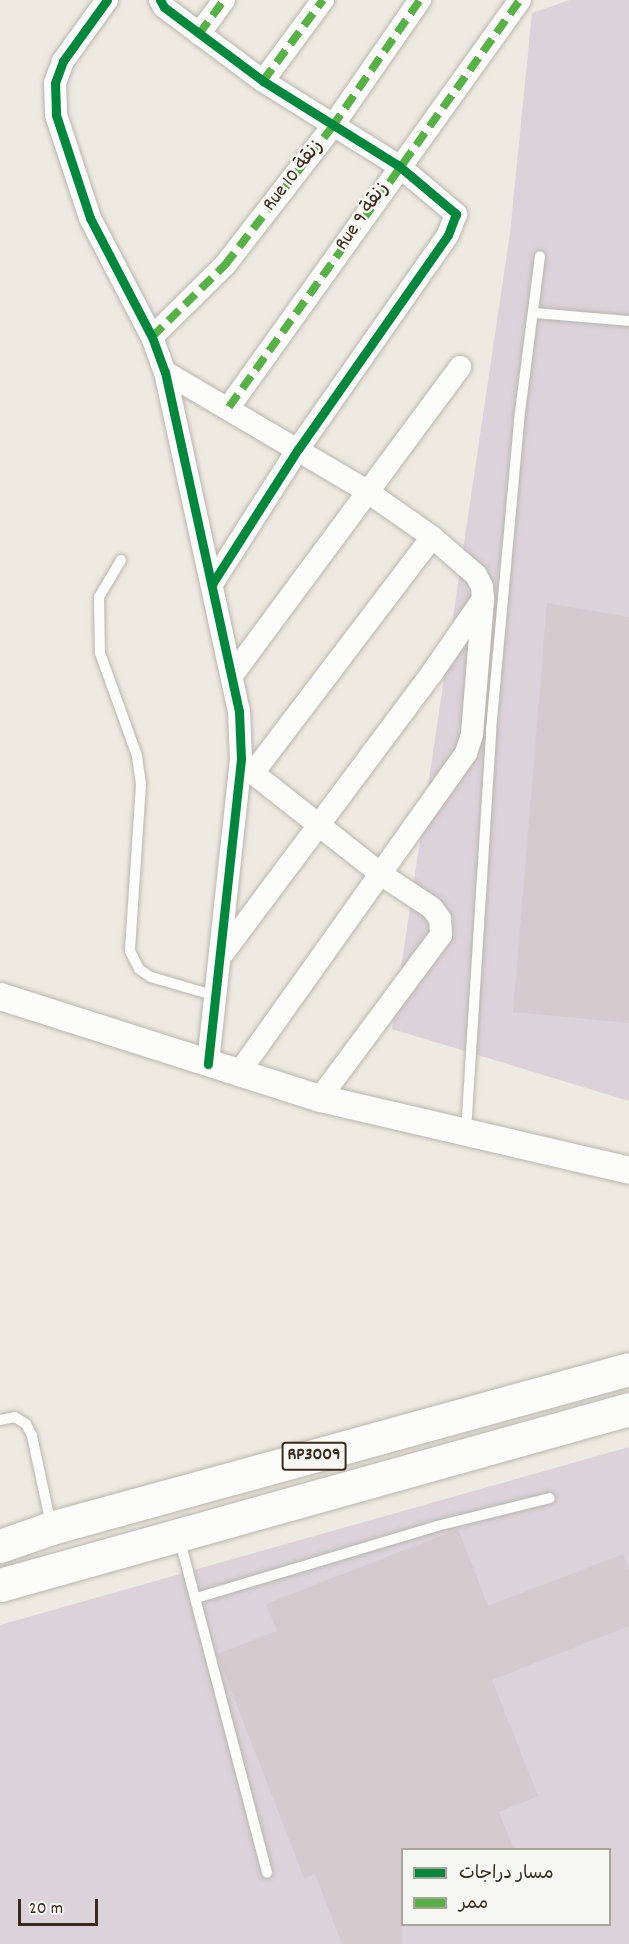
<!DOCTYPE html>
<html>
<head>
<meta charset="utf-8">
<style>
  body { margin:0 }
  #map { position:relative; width:629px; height:1944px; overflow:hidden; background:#eeeae1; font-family:Dekko,"Playpen Sans Arabic",sans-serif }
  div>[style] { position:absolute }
  .industrial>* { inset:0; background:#dbd2da }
  .building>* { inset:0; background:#d5cbce }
  .roads { filter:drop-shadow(0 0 2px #bab5ae) drop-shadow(0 0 2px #bab5ae) }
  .service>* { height:10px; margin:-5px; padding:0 5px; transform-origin:5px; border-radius:5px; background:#fcfcfa }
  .minor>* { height:22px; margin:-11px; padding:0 11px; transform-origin:11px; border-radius:11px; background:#fcfcfa }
  .tertiary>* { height:27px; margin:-13.5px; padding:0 13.5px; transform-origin:13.5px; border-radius:13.5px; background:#fcfcfa }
  .primary>* { height:33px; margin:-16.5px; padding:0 16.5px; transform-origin:16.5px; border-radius:16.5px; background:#fcfcfa }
  .quiet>* { height:8px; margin-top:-4px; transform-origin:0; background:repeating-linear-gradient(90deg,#57b245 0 15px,transparent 0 23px) }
  .cycleway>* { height:9px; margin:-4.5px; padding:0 4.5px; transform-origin:4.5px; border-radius:4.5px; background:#00873e }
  span { translate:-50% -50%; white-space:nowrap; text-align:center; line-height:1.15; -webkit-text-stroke:5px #f6f6f2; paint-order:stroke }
  .shield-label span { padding:2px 4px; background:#f6f6f2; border:2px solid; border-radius:4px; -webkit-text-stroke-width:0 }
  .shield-label { font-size:18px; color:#3b2a1e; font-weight:700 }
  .street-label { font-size:20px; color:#3b2a1e }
  .legend { position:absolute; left:401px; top:1848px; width:210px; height:78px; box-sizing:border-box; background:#f6f6f2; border:2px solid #aba49d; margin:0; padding:8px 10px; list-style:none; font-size:18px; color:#3b2a1e }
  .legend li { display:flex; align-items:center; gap:12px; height:30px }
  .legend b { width:30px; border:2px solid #aba49d }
  .scale { position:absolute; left:18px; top:1899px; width:80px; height:27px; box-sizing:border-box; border:3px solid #3b2a1e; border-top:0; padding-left:8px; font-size:18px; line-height:21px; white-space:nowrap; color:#3b2a1e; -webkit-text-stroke:4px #f6f6f2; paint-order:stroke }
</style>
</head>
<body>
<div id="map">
  <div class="industrial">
    <div style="clip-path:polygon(570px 0,629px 0,629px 1101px,392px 1029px,510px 233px,532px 13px)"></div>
    <div style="clip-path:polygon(evenodd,629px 1447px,629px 1944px,0 1944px,0 1625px,629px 1447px,402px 1850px,610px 1850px,610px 1924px,402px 1924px,402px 1850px)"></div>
  </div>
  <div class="building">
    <div style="clip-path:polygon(547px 603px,629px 617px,629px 1023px,513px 1012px)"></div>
    <div style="clip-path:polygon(458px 1529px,488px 1606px,623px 1554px,629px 1570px,629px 1626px,492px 1680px,538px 1796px,499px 1812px,514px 1850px,402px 1850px,402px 1944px,342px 1944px,315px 1874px,304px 1878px,217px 1654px,277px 1631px,266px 1604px)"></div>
  </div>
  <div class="roads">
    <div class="service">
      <div style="left:534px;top:313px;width:95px;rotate:4.8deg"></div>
      <div style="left:121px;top:560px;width:43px;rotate:120.7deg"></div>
      <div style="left:99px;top:597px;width:56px;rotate:89deg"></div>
      <div style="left:100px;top:653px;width:109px;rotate:70.2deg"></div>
      <div style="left:137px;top:756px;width:28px;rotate:82deg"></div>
      <div style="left:141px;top:784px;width:167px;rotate:93.8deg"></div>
      <div style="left:130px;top:951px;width:20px;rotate:63deg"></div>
      <div style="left:139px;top:969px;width:14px;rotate:34deg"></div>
      <div style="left:151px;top:977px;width:68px;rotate:16.3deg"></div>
      <div style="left:466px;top:1132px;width:403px;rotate:-86.4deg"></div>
      <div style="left:491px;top:730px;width:311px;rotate:-84.8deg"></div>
      <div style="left:519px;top:420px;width:165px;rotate:-82.7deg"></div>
      <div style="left:0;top:1420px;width:15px;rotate:-11deg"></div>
      <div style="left:15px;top:1417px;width:13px;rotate:32deg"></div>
      <div style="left:26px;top:1424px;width:13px;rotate:63deg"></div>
      <div style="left:32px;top:1436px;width:91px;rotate:77.9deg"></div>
      <div style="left:179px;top:1537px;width:347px;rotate:75.3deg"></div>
      <div style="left:196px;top:1598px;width:252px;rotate:-16.6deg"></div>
      <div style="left:437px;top:1526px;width:116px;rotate:-13.9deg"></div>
    </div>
    <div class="minor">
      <div style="left:107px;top:0;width:75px;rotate:125.8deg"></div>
      <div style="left:63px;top:61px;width:23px;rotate:110deg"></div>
      <div style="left:55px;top:83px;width:32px;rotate:88deg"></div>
      <div style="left:56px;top:115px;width:108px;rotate:71.7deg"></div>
      <div style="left:90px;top:218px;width:134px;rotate:62.5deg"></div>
      <div style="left:152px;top:337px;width:37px;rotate:70deg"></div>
      <div style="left:165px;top:372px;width:347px;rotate:77.7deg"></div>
      <div style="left:239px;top:711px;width:48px;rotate:87.6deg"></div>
      <div style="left:241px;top:759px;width:307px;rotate:96.2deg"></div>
      <div style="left:160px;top:0;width:8px;rotate:60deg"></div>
      <div style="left:164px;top:7px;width:124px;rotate:36.8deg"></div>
      <div style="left:263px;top:81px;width:160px;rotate:32deg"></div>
      <div style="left:399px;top:166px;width:75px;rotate:40.1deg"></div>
      <div style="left:456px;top:214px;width:22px;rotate:111deg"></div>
      <div style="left:448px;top:235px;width:261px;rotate:125deg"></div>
      <div style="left:298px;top:449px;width:160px;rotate:122.5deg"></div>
      <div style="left:199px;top:34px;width:42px;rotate:-53.7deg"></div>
      <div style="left:263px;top:81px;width:101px;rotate:-53.5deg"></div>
      <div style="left:152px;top:337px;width:103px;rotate:-44.6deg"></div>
      <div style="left:225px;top:265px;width:175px;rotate:-52.2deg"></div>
      <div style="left:332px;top:127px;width:155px;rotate:-55.3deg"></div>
      <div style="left:165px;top:372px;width:232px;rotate:30.5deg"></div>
      <div style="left:365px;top:490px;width:82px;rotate:35deg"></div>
      <div style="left:432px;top:537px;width:58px;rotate:40.8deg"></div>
      <div style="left:476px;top:575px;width:13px;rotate:63deg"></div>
      <div style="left:482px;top:587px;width:12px;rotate:85deg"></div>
      <div style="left:483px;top:599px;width:90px;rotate:124.6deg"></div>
      <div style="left:432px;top:673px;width:348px;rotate:126.7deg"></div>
      <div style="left:229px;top:407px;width:500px;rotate:-54.44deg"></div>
      <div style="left:233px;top:674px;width:382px;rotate:-53.5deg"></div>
      <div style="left:241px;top:759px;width:18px;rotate:49deg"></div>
      <div style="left:253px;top:773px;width:164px;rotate:38.3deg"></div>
      <div style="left:382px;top:875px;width:60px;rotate:33.4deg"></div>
      <div style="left:432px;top:908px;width:14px;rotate:54deg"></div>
      <div style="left:440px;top:919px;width:16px;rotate:86deg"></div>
      <div style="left:441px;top:935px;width:203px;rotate:126.6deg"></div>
      <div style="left:253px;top:773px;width:296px;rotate:-52.8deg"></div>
      <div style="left:238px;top:1074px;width:394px;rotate:-54.6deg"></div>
      <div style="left:466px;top:753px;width:20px;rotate:-72deg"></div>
      <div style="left:472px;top:734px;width:133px;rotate:-85.3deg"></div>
    </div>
    <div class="tertiary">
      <div style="left:0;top:996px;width:336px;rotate:17.7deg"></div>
      <div style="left:320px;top:1098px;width:317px;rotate:13.1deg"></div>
    </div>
    <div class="primary">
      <div style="left:0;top:1546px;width:54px;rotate:-19.4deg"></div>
      <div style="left:51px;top:1528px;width:599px;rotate:-15.38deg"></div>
      <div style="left:0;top:1585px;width:653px;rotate:-15.63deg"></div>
    </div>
  </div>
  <div class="quiet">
    <div style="left:199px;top:34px;width:42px;rotate:-53.7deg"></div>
    <div style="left:263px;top:81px;width:101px;rotate:-53.5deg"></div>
    <div style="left:152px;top:337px;width:103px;rotate:-44.6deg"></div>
    <div style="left:225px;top:265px;width:175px;rotate:-52.2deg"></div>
    <div style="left:332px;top:127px;width:155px;rotate:-55.3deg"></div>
    <div style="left:229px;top:407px;width:500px;rotate:-54.44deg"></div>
  </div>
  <div class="cycleway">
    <div style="left:107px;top:0;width:75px;rotate:125.8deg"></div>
    <div style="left:63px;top:61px;width:23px;rotate:110deg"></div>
    <div style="left:55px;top:83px;width:32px;rotate:88deg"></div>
    <div style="left:56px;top:115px;width:108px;rotate:71.7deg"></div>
    <div style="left:90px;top:218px;width:134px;rotate:62.5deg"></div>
    <div style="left:152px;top:337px;width:37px;rotate:70deg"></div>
    <div style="left:165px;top:372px;width:347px;rotate:77.7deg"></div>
    <div style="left:239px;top:711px;width:48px;rotate:87.6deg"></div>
    <div style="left:241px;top:759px;width:307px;rotate:96.2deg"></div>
    <div style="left:160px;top:0;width:8px;rotate:60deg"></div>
    <div style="left:164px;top:7px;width:124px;rotate:36.8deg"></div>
    <div style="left:263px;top:81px;width:160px;rotate:32deg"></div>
    <div style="left:399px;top:166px;width:75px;rotate:40.1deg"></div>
    <div style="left:456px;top:214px;width:22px;rotate:111deg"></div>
    <div style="left:448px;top:235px;width:261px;rotate:125deg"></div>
    <div style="left:298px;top:449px;width:160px;rotate:122.5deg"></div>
  </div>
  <div class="shield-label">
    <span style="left:314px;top:1456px">RP3009</span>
  </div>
  <div class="street-label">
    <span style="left:294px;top:176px;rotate:-52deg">Rue 10 زنقة</span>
    <span style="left:363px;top:217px;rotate:-55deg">Rue 9 زنقة</span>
  </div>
  <ul class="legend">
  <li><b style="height:8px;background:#00873e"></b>مسار دراجات</li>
  <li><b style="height:8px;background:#57b245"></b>ممر</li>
  </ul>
  <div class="scale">20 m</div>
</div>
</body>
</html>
